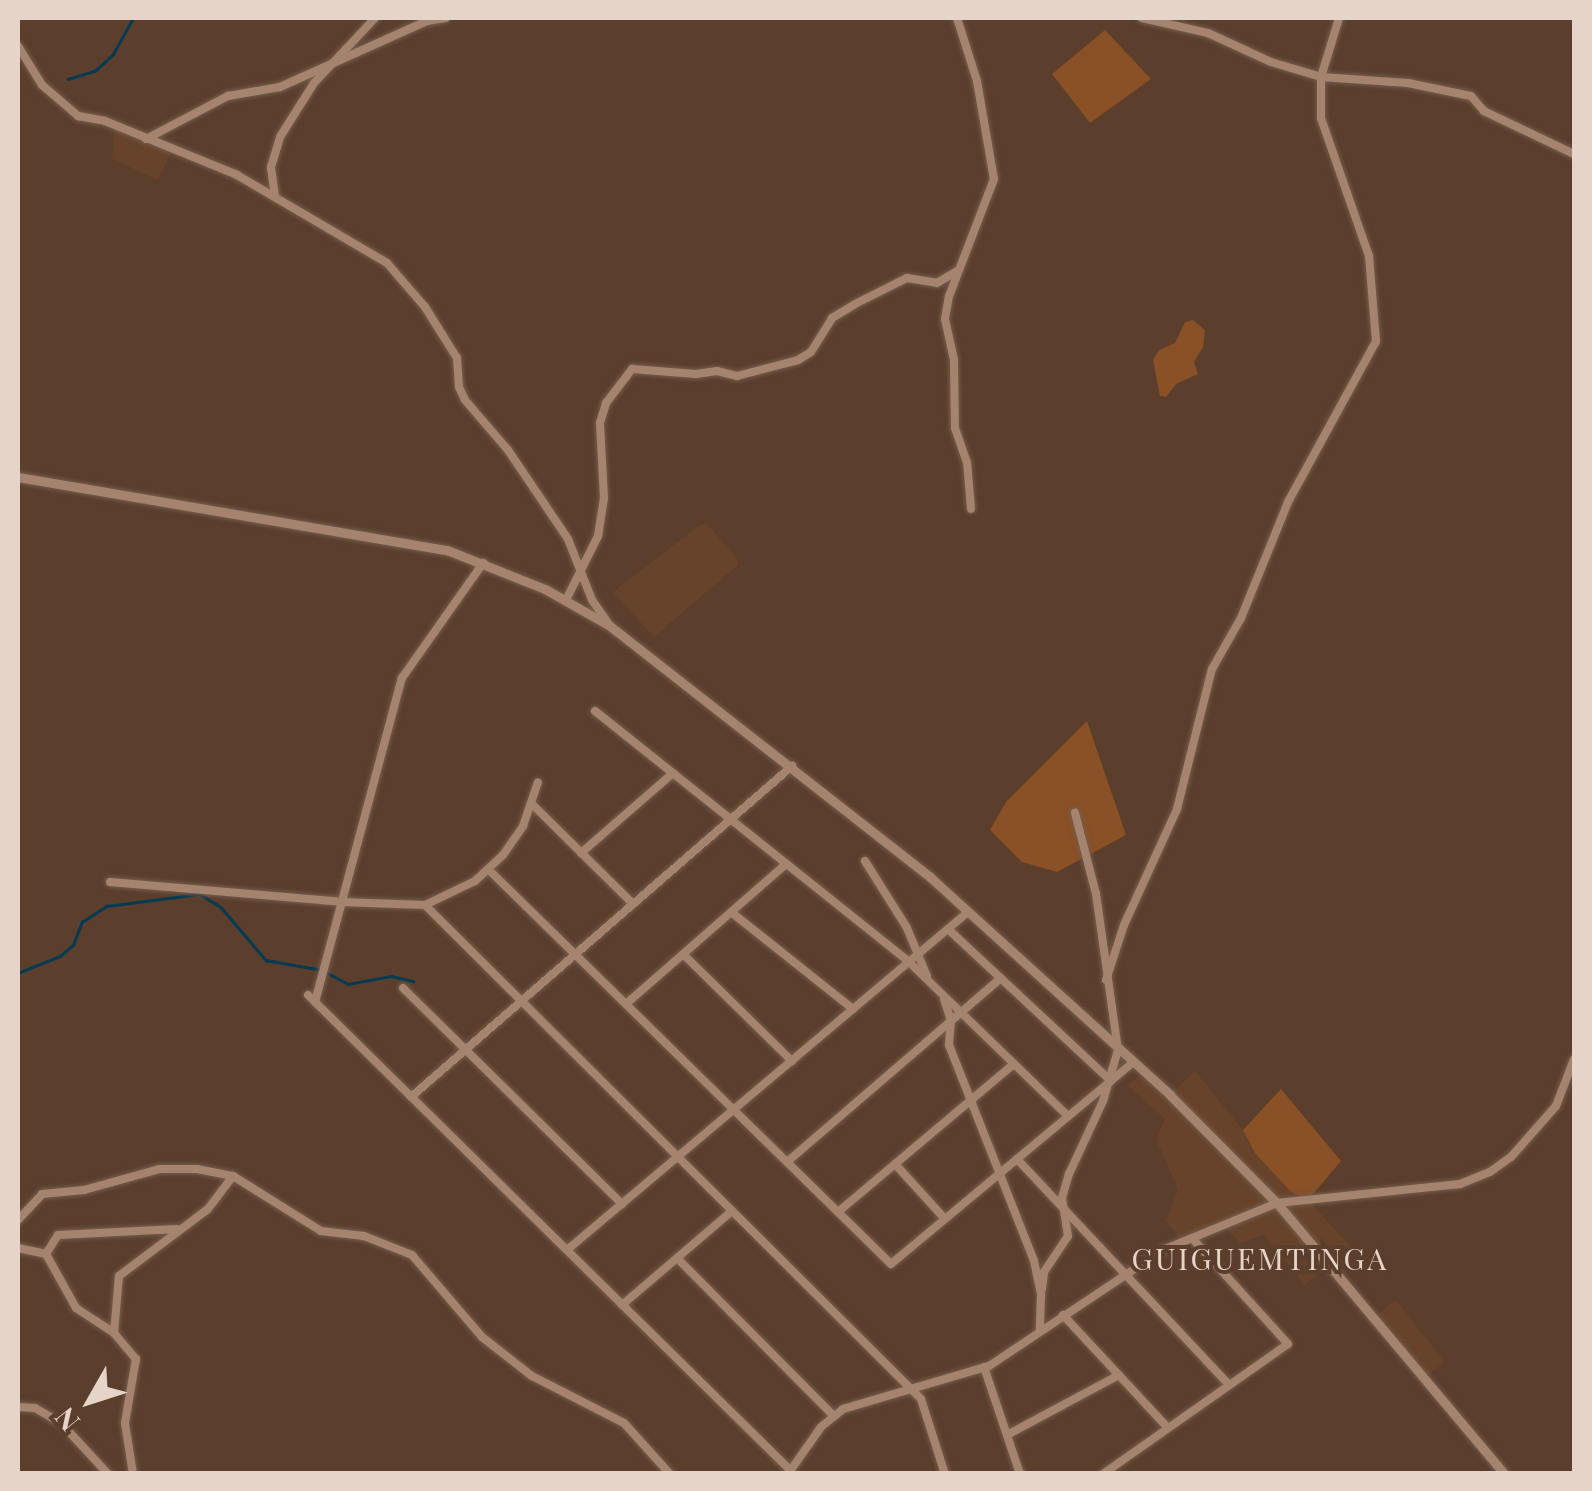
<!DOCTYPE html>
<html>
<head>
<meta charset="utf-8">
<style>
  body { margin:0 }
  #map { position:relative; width:1592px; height:1491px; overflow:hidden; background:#5b3e2c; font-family:"Playfair Display",serif }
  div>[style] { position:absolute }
  .built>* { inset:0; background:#67432c; transform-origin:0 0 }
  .green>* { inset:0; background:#8a5026 }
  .stream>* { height:2.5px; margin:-1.25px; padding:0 1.25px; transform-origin:1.25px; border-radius:1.25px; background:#043b53 }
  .roads { filter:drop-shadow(0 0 2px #755d4d) drop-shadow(0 0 2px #755d4d) }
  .minor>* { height:8px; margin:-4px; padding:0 4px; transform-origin:4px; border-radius:4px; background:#a4846f }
  .tertiary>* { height:9px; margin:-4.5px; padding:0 4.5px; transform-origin:4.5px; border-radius:4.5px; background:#a4846f }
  span { translate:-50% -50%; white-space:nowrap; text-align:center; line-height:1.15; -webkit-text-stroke:8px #5b3e2c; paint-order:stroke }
  .quarter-label { font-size:30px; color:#e6d4c9; letter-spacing:2.5px }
  .frame { position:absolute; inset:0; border:20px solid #e6d4c9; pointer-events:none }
  .north { position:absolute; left:40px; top:1351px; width:100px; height:100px; -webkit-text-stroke:8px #5b3e2c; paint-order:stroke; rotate:231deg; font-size:28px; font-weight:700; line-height:40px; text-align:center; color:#e6d4c9 }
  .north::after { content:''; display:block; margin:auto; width:35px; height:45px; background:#e6d4c9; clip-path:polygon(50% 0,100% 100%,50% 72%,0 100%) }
</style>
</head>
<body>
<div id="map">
  <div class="built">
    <div style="clip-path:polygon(115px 125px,172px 150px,158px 180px,112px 159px)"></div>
    <div style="clip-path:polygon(701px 524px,707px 524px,737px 558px,738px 565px,654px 637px,613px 592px)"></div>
    <div style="clip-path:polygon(1195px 1071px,1243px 1130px,1255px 1153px,1308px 1200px,1351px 1247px,1305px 1285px,1264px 1235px,1240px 1243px,1224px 1225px,1182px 1242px,1166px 1221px,1178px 1190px,1156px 1139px,1165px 1119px,1128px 1086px,1143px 1072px,1170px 1095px)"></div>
    <div style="left:1396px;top:1300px;width:79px;height:28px;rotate:52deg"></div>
  </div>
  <div class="green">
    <div style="clip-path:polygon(1105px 30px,1151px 79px,1090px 123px,1052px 74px)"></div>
    <div style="clip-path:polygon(1193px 320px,1205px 330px,1203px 347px,1194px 362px,1198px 374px,1176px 384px,1166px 397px,1160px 396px,1153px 360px,1159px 350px,1175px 343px,1185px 322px)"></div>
    <div style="clip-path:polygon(1087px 721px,1126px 835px,1057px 872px,1022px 862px,990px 830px,1006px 802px)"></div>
    <div style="clip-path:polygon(1281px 1089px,1341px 1161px,1308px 1200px,1290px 1191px,1255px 1153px,1243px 1130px)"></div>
  </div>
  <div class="stream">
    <div style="left:68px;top:79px;width:28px;rotate:-17deg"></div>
    <div style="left:95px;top:71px;width:25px;rotate:-43deg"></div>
    <div style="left:113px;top:54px;width:41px;rotate:-60.9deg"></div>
    <div style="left:18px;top:973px;width:45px;rotate:-22deg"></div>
    <div style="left:60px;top:956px;width:17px;rotate:-40deg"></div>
    <div style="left:73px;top:945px;width:25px;rotate:-69deg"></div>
    <div style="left:82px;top:922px;width:30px;rotate:-33deg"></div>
    <div style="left:107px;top:906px;width:94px;rotate:-7.4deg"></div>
    <div style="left:200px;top:894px;width:25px;rotate:32deg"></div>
    <div style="left:221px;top:907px;width:70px;rotate:49.7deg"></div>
    <div style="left:266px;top:960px;width:57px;rotate:10.1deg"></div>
    <div style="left:322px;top:970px;width:30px;rotate:28deg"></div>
    <div style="left:348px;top:984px;width:44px;rotate:-10.5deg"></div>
    <div style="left:391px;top:976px;width:23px;rotate:13deg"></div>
  </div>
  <div class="roads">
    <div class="minor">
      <div style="left:957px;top:18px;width:66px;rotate:72.4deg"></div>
      <div style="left:977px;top:81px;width:99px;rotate:80.2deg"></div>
      <div style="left:994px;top:179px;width:125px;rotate:111deg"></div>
      <div style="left:949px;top:296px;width:23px;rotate:100deg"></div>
      <div style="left:945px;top:319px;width:42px;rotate:77.6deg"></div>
      <div style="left:954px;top:360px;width:68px;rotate:89.2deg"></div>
      <div style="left:955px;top:428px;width:36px;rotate:71deg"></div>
      <div style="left:967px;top:462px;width:47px;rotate:85.1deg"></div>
      <div style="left:1142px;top:18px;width:68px;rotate:12.8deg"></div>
      <div style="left:1208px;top:33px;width:69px;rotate:24.7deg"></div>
      <div style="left:1271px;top:62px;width:52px;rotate:16.7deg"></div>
      <div style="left:1321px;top:77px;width:87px;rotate:3.9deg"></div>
      <div style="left:1408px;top:83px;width:64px;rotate:11.7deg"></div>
      <div style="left:1471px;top:96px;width:20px;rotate:49deg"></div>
      <div style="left:1484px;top:111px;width:100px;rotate:25.5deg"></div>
      <div style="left:18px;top:46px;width:46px;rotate:58.4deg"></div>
      <div style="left:42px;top:85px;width:48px;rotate:40.7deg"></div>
      <div style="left:78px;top:116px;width:27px;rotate:10deg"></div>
      <div style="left:105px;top:121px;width:143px;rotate:22.2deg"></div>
      <div style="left:237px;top:175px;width:174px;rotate:30.4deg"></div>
      <div style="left:387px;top:263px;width:58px;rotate:49.2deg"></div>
      <div style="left:425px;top:307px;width:60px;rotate:57.9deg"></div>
      <div style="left:457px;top:358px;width:29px;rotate:86deg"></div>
      <div style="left:459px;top:387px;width:14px;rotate:65deg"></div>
      <div style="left:465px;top:400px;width:66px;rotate:49.3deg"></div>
      <div style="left:508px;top:450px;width:107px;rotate:56deg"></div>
      <div style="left:568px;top:539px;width:66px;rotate:68.5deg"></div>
      <div style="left:592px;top:600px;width:28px;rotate:55deg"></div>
      <div style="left:146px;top:139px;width:93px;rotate:-27.7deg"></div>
      <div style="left:228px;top:96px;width:53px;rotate:-9.8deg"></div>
      <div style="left:280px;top:87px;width:161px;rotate:-24.2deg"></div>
      <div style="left:427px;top:21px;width:19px;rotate:-9deg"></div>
      <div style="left:275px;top:196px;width:29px;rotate:-98deg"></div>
      <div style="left:271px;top:167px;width:31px;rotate:-73deg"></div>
      <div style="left:280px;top:137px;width:64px;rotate:-57.8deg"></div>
      <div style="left:314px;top:83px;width:89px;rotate:-46.8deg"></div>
      <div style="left:566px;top:600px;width:72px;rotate:-63.4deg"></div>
      <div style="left:598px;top:536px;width:38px;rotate:-81deg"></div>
      <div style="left:604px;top:498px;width:75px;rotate:-93.1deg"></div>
      <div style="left:600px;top:423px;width:21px;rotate:-73deg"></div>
      <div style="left:606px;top:403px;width:43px;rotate:-52.6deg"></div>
      <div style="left:632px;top:369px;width:64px;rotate:4.5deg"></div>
      <div style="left:696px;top:374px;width:21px;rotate:-8deg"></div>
      <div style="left:717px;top:371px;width:21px;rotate:14deg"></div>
      <div style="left:737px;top:376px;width:63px;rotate:-14.7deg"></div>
      <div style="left:798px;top:360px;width:15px;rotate:-32deg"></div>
      <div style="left:811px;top:352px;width:40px;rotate:-58deg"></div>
      <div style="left:832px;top:318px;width:27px;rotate:-31deg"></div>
      <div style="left:855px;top:304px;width:58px;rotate:-26.6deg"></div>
      <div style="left:907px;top:278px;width:30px;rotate:9deg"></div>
      <div style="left:937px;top:283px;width:26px;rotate:-31deg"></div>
      <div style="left:595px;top:711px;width:402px;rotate:38.6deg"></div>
      <div style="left:909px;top:962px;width:221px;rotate:44.1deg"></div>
      <div style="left:533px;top:805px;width:141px;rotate:44.7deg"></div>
      <div style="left:581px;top:853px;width:122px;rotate:-41deg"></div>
      <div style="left:865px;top:861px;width:79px;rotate:57.9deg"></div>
      <div style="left:907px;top:928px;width:52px;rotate:67.4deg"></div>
      <div style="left:489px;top:870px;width:563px;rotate:44.42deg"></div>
      <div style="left:891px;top:1264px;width:314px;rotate:-39.8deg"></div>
      <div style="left:110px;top:882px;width:232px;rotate:4.9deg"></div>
      <div style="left:341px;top:902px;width:84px;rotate:2deg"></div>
      <div style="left:425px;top:905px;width:55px;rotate:-25.6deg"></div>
      <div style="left:475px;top:881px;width:38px;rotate:-43deg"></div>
      <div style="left:503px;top:855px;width:35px;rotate:-55deg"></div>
      <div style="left:523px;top:826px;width:46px;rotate:-71.2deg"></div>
      <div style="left:425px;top:905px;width:700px;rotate:44.88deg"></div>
      <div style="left:921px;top:1399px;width:79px;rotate:72.3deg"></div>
      <div style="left:731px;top:912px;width:156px;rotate:38.5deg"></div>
      <div style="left:948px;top:929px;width:223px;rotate:43deg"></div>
      <div style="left:683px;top:954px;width:153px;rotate:44.5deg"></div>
      <div style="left:1106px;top:980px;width:58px;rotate:-71.9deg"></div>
      <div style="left:1124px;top:925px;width:128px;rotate:-65.4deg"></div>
      <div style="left:1177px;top:809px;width:144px;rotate:-76deg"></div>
      <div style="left:1212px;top:669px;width:59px;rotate:-60.4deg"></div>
      <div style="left:1241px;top:618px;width:125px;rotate:-67.9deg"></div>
      <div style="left:1288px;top:502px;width:183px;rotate:-61.3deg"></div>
      <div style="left:1376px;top:341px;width:85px;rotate:-94.7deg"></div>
      <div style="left:1369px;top:256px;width:146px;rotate:-109.2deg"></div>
      <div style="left:1321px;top:118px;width:41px;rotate:-90deg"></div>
      <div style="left:1321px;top:77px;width:62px;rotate:-73deg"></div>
      <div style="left:403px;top:988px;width:308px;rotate:44.6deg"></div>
      <div style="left:308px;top:995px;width:677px;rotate:44.58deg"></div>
      <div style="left:944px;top:999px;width:23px;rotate:72deg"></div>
      <div style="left:951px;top:1021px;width:24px;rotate:95deg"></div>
      <div style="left:949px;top:1045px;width:232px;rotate:68.5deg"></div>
      <div style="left:1034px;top:1261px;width:35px;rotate:78deg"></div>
      <div style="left:1041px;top:1295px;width:35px;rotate:92deg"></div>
      <div style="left:315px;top:1002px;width:335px;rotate:-75deg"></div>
      <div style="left:402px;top:678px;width:141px;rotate:-54.8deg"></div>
      <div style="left:626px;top:1004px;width:213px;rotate:-41.2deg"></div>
      <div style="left:411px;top:1097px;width:505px;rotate:-40.98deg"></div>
      <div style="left:1017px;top:1159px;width:310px;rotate:46.8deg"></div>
      <div style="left:787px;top:1162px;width:282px;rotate:-40.7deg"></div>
      <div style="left:895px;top:1164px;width:74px;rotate:47.7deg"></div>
      <div style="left:838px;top:1212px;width:230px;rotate:-40.1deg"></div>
      <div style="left:18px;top:1220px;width:35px;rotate:-47deg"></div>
      <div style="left:42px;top:1194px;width:42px;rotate:-5.4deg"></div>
      <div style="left:84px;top:1190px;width:78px;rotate:-15.6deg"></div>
      <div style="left:159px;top:1169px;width:38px"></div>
      <div style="left:197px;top:1169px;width:37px;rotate:11deg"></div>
      <div style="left:233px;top:1176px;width:104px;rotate:32deg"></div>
      <div style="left:321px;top:1231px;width:43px;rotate:6.6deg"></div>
      <div style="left:364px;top:1236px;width:52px;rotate:21.6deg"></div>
      <div style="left:412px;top:1255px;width:108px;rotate:49.5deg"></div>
      <div style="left:482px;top:1337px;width:63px;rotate:38deg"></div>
      <div style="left:532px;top:1376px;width:103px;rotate:27.1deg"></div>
      <div style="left:624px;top:1423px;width:69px;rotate:48deg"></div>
      <div style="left:18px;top:1248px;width:29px;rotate:12deg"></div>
      <div style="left:46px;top:1254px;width:62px;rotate:60.9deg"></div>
      <div style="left:76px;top:1308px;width:45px;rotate:33.3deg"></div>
      <div style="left:114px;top:1333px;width:34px;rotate:50deg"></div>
      <div style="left:136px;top:1359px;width:65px;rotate:99.8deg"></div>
      <div style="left:125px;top:1423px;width:52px;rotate:81.1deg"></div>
      <div style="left:567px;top:1250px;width:524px;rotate:-40.13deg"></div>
      <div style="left:46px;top:1254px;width:22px;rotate:-58deg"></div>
      <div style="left:58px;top:1235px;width:119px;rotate:-2.9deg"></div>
      <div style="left:677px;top:1258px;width:221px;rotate:45.2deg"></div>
      <div style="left:1042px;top:1289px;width:17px;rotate:-83deg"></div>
      <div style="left:1044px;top:1272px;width:43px;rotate:-56.3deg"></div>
      <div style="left:1068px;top:1236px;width:38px;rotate:-99deg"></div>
      <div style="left:1062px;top:1198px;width:25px;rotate:-74deg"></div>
      <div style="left:1069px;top:1174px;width:81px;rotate:-65deg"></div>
      <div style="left:1103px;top:1101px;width:53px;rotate:-73.6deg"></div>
      <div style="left:1118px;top:1050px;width:158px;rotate:-98deg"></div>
      <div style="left:1096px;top:894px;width:84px;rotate:-104.5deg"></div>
      <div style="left:622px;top:1305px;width:145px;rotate:-40.5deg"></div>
      <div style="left:1063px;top:1315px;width:154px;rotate:47.1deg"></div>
      <div style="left:114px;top:1333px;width:57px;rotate:-85deg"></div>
      <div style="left:119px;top:1276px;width:111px;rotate:-37deg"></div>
      <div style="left:208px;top:1209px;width:41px;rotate:-52.9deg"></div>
      <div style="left:984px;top:1367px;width:113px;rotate:71.4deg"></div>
      <div style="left:18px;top:1407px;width:17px;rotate:3deg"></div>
      <div style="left:35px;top:1408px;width:30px;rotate:30deg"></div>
      <div style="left:61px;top:1423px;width:69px;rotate:47.3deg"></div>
      <div style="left:1007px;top:1435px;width:127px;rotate:-28.2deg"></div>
      <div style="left:788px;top:1474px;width:57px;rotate:-54.9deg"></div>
      <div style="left:821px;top:1427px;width:28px;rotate:-39deg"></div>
      <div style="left:843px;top:1409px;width:152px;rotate:-16.4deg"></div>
      <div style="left:989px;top:1366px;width:209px;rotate:-33.7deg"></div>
      <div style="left:1163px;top:1250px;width:123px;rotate:-22.4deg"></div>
      <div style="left:1277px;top:1203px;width:184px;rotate:-5.9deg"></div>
      <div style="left:1460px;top:1184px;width:32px;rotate:-22deg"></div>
      <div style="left:1490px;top:1172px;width:26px;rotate:-36deg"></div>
      <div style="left:1511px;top:1157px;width:68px;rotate:-48.6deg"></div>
      <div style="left:1556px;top:1106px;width:50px;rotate:-69deg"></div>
      <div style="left:1103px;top:1474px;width:226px;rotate:-35.1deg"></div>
      <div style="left:1288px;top:1344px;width:143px;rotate:-132.2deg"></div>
    </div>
    <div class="tertiary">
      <div style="left:18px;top:477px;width:435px;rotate:9.7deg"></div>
      <div style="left:447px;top:550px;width:105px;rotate:21.7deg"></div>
      <div style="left:545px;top:589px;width:75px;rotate:29.6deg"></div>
      <div style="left:610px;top:626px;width:407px;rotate:38.1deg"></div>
      <div style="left:930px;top:877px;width:324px;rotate:42.2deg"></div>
      <div style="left:1170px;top:1095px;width:152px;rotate:45.3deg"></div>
      <div style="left:1277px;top:1203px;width:354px;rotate:50deg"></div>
    </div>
  </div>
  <div class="quarter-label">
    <span style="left:1260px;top:1258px">GUIGUEMTINGA</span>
  </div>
  <div class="frame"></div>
  <div class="north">N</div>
</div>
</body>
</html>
